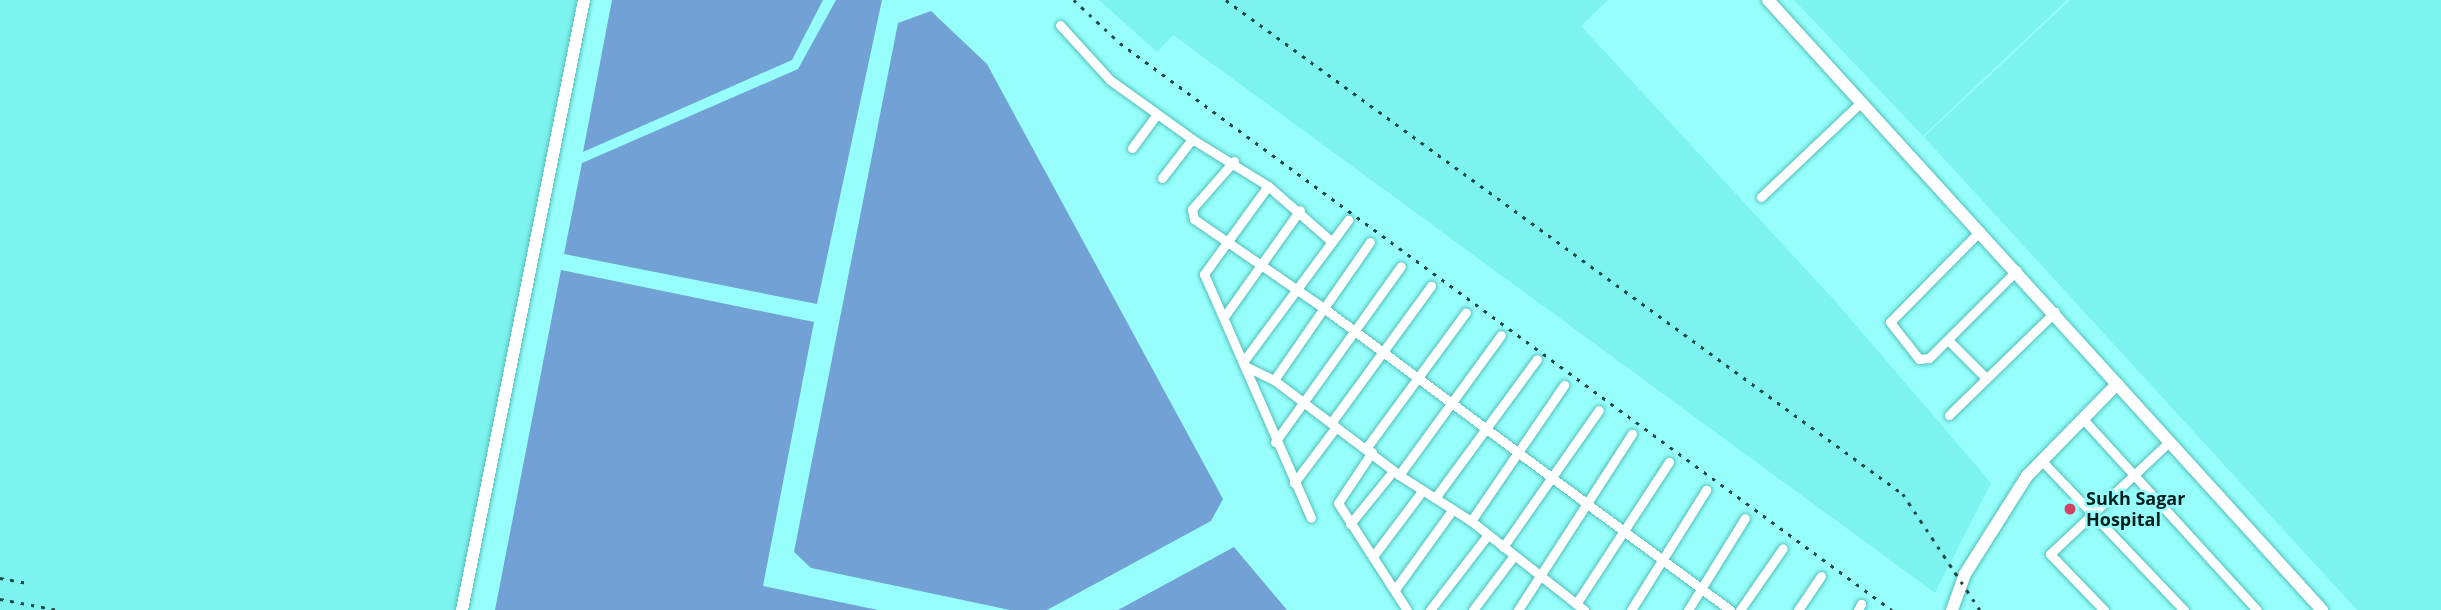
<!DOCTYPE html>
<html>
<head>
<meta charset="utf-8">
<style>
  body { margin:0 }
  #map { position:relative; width:2441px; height:610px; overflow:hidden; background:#96fffb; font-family:"Open Sans",sans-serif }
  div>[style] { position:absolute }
  .built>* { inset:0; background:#7df3ef }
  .water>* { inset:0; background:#72a1d6 }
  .roads { filter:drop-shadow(0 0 2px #53bebb) drop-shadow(0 0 2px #53bebb) }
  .street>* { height:9px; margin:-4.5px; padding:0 4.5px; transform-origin:4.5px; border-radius:4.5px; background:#fff }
  .secondary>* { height:12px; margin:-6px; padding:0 6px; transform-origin:6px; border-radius:6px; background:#fff }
  .rail>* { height:2.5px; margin-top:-1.25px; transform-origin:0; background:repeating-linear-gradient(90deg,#1d4a48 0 3.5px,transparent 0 10.5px) }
  .dots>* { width:19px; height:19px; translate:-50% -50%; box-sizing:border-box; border:4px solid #96fffb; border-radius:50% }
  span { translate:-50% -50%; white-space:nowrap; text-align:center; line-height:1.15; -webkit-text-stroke:5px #96fffb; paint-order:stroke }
  .poi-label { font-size:18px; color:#001e1d; font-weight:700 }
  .left { translate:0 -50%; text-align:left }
</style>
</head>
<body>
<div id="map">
  <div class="built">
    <div style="clip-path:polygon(0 0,577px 0,457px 610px,0 610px)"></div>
    <div style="clip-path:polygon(1099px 0,1608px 0,1581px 26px,1836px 302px,1991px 483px,1935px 593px,1173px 35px,1157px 52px)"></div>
    <div style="clip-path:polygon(1794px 0,2067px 0,1923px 136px)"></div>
    <div style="clip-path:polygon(2070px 0,2441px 0,2441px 610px,2357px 610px,1924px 137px)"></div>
  </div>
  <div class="water">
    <div style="clip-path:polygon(612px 0,823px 0,792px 60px,583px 152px)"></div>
    <div style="clip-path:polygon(836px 0,882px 0,817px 304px,564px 254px,582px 163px,798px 69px)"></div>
    <div style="clip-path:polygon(931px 11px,987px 64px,1223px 499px,1211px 521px,1047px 610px,1010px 610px,811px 568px,794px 552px,898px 23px)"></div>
    <div style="clip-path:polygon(561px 270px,814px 322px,763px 586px,878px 610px,495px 610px)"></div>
    <div style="clip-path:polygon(1234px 547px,1287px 610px,1118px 610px)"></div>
  </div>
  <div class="roads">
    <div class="street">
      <div style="left:1060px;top:25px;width:74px;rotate:47.7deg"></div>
      <div style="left:1110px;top:80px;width:101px;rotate:35.7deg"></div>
      <div style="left:1192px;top:139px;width:89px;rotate:31.7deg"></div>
      <div style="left:1268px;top:186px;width:85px;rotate:41.2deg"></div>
      <div style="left:1132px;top:148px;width:42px;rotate:-53.7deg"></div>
      <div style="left:1234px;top:161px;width:64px;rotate:131.2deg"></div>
      <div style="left:1192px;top:209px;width:10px;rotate:79deg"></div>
      <div style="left:1194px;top:219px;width:159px;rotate:34.5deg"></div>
      <div style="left:1325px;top:309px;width:505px;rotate:36.62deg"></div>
      <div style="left:1162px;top:178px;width:49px;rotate:-52.4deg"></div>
      <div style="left:1268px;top:186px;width:109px;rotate:126deg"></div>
      <div style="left:1204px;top:274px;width:266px;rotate:66.3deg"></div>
      <div style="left:1761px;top:197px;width:138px;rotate:-43.5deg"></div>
      <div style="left:1980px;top:231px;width:128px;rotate:134.7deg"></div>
      <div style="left:1890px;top:322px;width:47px;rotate:51.9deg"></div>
      <div style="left:1919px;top:359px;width:10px;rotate:-6deg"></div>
      <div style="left:1929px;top:358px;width:124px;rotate:-45deg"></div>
      <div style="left:1224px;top:317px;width:131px;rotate:-54.6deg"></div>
      <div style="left:1949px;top:341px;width:52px;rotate:45deg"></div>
      <div style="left:1243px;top:362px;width:177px;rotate:-53.5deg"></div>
      <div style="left:1245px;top:366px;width:32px;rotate:26deg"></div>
      <div style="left:1274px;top:380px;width:157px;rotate:37.2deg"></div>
      <div style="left:1399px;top:475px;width:85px;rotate:32.6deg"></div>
      <div style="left:1471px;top:521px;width:144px;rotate:38.2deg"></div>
      <div style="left:1274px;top:380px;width:168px;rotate:-55.2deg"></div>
      <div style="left:1949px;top:415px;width:148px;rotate:-44.2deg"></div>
      <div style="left:2083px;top:419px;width:258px;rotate:47.7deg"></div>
      <div style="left:1331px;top:423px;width:170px;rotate:-53.9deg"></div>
      <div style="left:1275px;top:442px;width:216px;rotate:-54.4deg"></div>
      <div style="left:1367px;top:447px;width:167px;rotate:-53.7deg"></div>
      <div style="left:1372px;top:452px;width:61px;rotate:123.7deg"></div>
      <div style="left:1338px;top:503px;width:127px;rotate:57.2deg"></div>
      <div style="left:2042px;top:461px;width:206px;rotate:46.4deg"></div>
      <div style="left:1399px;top:475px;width:173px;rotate:-53.9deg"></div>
      <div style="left:1294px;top:483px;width:70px;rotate:-53.1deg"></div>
      <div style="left:1435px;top:498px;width:172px;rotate:-53.7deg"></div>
      <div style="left:1471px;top:521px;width:165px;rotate:-55.6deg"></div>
      <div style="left:1350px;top:524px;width:68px;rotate:-50.9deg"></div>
      <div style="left:1503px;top:547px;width:167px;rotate:-55deg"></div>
      <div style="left:1374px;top:555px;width:81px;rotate:-53deg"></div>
      <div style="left:1396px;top:588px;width:97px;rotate:-54.2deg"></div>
      <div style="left:1576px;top:604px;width:170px;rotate:-56.8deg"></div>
      <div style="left:1430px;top:610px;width:93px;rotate:-52.4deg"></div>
      <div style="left:1473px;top:610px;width:66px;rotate:-53deg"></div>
      <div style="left:1518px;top:610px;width:210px;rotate:-57.1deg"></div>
      <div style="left:1631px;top:610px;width:142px;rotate:-58deg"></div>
      <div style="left:1688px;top:610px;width:108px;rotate:-58.2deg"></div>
      <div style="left:1740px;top:610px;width:75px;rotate:-55.3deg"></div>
      <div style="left:1798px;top:610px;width:41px;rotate:-55.9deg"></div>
      <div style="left:1858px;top:610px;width:7px;rotate:-63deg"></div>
      <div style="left:2104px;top:610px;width:78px;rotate:-134deg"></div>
      <div style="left:2050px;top:554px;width:163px;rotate:-43.3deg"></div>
    </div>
    <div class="secondary">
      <div style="left:1768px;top:0;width:824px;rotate:47.75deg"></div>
      <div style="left:462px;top:610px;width:622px;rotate:-78.69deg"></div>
      <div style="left:1952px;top:610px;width:38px;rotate:-70deg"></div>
      <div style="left:1965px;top:574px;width:116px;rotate:-57.7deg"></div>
      <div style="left:2027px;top:476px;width:129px;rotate:-45.6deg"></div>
    </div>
  </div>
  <div class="rail">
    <div style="left:1074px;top:0;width:63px;rotate:43.1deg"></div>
    <div style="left:1120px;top:43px;width:958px;rotate:36.3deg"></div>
    <div style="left:1226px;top:0;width:838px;rotate:36.12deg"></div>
    <div style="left:1903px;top:494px;width:139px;rotate:56.4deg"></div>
    <div style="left:0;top:578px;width:27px;rotate:10deg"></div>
    <div style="left:0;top:599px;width:59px;rotate:10.7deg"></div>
  </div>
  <div class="dots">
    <div style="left:2070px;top:509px;background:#d34361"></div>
  </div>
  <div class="poi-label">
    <span class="left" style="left:2086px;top:509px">Sukh Sagar<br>Hospital</span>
  </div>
</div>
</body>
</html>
